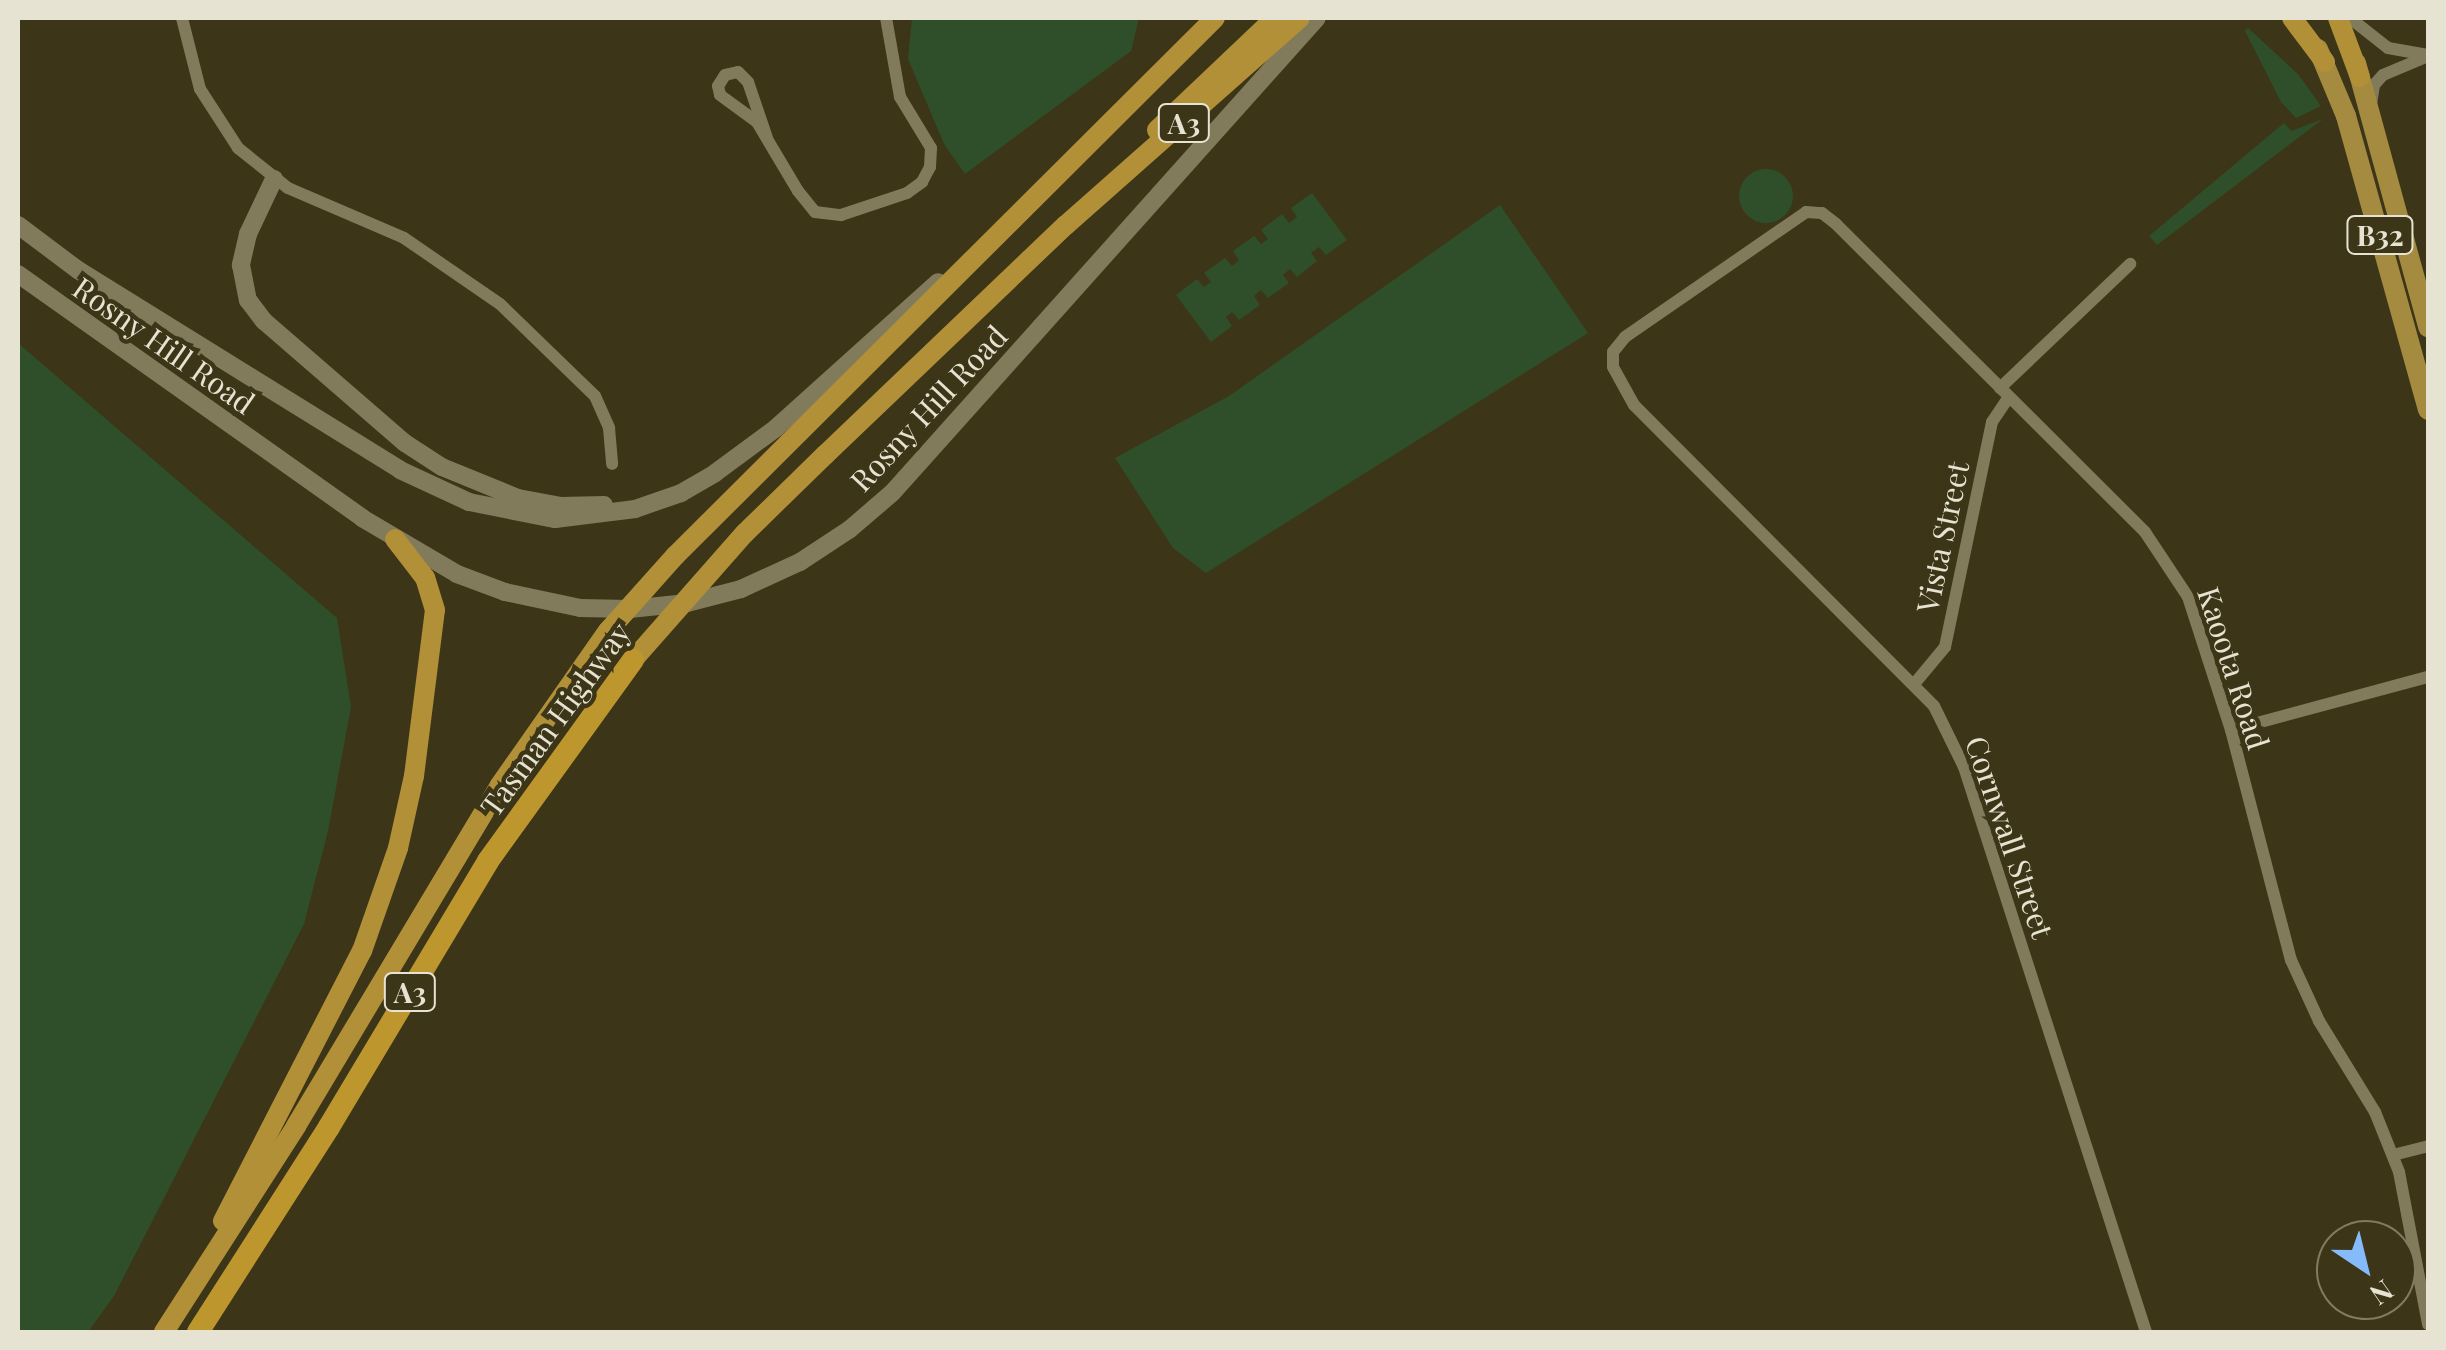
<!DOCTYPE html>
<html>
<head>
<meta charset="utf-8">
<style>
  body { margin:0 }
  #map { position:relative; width:2446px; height:1350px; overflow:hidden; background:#3c3518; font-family:"Playfair Display",serif }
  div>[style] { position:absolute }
  .green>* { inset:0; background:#2f4f2a }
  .round { border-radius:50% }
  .minor>* { height:12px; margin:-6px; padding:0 6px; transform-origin:6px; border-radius:6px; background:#827b5b }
  .secondary>* { height:18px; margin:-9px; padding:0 9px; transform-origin:9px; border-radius:9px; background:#827b5b }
  .primary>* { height:20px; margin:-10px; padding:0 10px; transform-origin:10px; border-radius:10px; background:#a58b40 }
  .trunk>* { height:20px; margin:-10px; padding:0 10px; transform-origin:10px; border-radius:10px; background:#b19037 }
  .motorway>* { height:22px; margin:-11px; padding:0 11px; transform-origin:11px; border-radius:11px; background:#bd962e }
  span { translate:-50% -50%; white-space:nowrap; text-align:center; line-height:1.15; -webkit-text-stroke:9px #3c3518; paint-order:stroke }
  .shield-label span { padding:2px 8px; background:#3c3518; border:2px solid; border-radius:8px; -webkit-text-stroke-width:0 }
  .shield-label { font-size:28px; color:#e7e3d2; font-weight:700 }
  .street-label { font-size:30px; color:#e7e3d2 }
  .frame { position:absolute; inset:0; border:20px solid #e7e3d2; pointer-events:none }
  .north { position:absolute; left:2316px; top:1220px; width:100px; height:100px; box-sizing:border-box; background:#3c3518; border:2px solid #807b62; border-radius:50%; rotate:145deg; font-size:28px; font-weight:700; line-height:40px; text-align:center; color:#e7e3d2 }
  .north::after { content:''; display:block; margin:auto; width:35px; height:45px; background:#85bbfb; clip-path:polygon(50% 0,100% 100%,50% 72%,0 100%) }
</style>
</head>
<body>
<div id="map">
  <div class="green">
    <div style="clip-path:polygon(912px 18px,1139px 18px,1131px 51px,965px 174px,944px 144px,908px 59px)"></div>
    <div style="clip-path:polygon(2248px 28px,2298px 74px,2321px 106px,2296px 118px,2281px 102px,2245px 31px)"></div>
    <div style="clip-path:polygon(2323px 119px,2157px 245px,2149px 236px,2284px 123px,2291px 131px)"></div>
    <div class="round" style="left:1739px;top:169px;width:54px;height:54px"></div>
    <div style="clip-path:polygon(1312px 193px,1347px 240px,1326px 255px,1319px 247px,1311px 253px,1317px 261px,1297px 277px,1290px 269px,1283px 275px,1289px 283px,1268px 298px,1261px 290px,1254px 296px,1260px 305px,1239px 320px,1232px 312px,1226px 317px,1232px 326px,1211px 342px,1176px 295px,1197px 279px,1204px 287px,1211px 282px,1204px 273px,1225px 258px,1232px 266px,1239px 260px,1233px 251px,1254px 236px,1261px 244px,1268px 239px,1261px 230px,1282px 214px,1289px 223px,1297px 217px,1291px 208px)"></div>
    <div style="clip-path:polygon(1500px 205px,1588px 333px,1206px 573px,1173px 548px,1115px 458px,1229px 396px)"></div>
    <div style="clip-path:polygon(18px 343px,337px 618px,351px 707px,328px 831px,304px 924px,114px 1296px,88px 1332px,18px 1332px)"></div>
  </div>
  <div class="minor">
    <div style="left:182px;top:18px;width:73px;rotate:75.8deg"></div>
    <div style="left:200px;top:89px;width:70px;rotate:57.2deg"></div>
    <div style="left:238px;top:148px;width:64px;rotate:38.7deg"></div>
    <div style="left:288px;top:188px;width:126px;rotate:23.3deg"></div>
    <div style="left:404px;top:238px;width:116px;rotate:34.5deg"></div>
    <div style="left:500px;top:304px;width:132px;rotate:44.1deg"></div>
    <div style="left:595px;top:396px;width:35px;rotate:66deg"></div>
    <div style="left:609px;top:428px;width:36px;rotate:85deg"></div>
    <div style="left:2350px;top:18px;width:48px;rotate:38.3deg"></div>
    <div style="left:2388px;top:48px;width:39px;rotate:10deg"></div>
    <div style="left:2371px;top:104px;width:19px;rotate:-81deg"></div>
    <div style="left:2374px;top:85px;width:13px;rotate:-48deg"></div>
    <div style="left:2383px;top:75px;width:49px;rotate:-22.9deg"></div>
    <div style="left:767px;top:138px;width:59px;rotate:-108.7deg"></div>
    <div style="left:748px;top:82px;width:14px;rotate:-135deg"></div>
    <div style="left:738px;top:72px;width:13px;rotate:167deg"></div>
    <div style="left:725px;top:75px;width:13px;rotate:122deg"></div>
    <div style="left:718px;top:86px;width:9px;rotate:77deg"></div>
    <div style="left:720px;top:95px;width:46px;rotate:36.1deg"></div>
    <div style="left:757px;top:122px;width:80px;rotate:59.3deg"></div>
    <div style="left:798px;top:191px;width:27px;rotate:51deg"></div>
    <div style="left:815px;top:212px;width:26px;rotate:7deg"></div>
    <div style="left:841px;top:215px;width:70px;rotate:-18.4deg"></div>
    <div style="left:907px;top:193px;width:19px;rotate:-36deg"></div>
    <div style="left:922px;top:182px;width:17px;rotate:-62deg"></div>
    <div style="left:930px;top:167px;width:19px;rotate:-87deg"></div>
    <div style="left:931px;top:148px;width:60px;rotate:-121.3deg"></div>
    <div style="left:900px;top:97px;width:80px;rotate:-100deg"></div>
    <div style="left:2000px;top:388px;width:180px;rotate:-43.6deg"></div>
    <div style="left:1915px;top:683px;width:47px;rotate:-50.2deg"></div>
    <div style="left:1945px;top:647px;width:230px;rotate:-78.2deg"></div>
    <div style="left:1992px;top:422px;width:30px;rotate:-56deg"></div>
    <div style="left:2231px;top:730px;width:204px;rotate:-15.1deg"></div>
    <div style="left:2393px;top:1155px;width:36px;rotate:-14deg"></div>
    <div style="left:2146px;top:1332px;width:594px;rotate:-107.85deg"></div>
    <div style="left:1964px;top:767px;width:68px;rotate:-116.2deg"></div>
    <div style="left:1934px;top:706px;width:425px;rotate:-134.9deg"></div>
    <div style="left:1634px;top:405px;width:43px;rotate:-118.9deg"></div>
    <div style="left:1613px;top:367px;width:15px;rotate:-90deg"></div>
    <div style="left:1613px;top:352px;width:19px;rotate:-51deg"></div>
    <div style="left:1625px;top:337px;width:220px;rotate:-34.6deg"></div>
    <div style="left:1806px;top:212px;width:16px;rotate:4deg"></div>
    <div style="left:1822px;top:213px;width:18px;rotate:38deg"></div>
    <div style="left:1836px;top:224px;width:436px;rotate:44.9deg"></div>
    <div style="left:2145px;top:532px;width:78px;rotate:56.5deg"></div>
    <div style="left:2188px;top:597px;width:140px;rotate:72.1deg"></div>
    <div style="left:2231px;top:730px;width:238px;rotate:75.4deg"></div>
    <div style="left:2291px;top:960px;width:67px;rotate:65.3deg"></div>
    <div style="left:2319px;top:1021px;width:107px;rotate:58.4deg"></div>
    <div style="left:2375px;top:1112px;width:65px;rotate:68.2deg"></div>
    <div style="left:2399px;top:1172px;width:155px;rotate:79.2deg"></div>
  </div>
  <div class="secondary">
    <div style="left:274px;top:179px;width:61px;rotate:115.3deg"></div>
    <div style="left:248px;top:234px;width:32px;rotate:103deg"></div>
    <div style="left:241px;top:265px;width:36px;rotate:79deg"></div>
    <div style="left:248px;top:300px;width:26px;rotate:53deg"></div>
    <div style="left:264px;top:321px;width:186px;rotate:40.9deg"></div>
    <div style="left:405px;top:443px;width:44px;rotate:33deg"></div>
    <div style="left:442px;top:467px;width:82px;rotate:22.2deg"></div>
    <div style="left:518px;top:498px;width:44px;rotate:10.5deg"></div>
    <div style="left:561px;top:506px;width:43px;rotate:-1.3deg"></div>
    <div style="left:18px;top:225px;width:75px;rotate:36.9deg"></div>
    <div style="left:78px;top:270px;width:379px;rotate:31.8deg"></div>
    <div style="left:400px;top:470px;width:76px;rotate:24.9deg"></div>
    <div style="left:469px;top:502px;width:88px;rotate:11.2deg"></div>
    <div style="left:555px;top:519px;width:81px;rotate:-7.1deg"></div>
    <div style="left:635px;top:509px;width:49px;rotate:-19.2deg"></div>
    <div style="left:681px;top:493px;width:39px;rotate:-30deg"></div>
    <div style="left:715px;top:473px;width:76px;rotate:-36.4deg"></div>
    <div style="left:776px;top:428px;width:218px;rotate:-42deg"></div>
    <div style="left:18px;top:274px;width:422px;rotate:35.3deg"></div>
    <div style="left:362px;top:518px;width:110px;rotate:30.5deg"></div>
    <div style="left:457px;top:574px;width:51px;rotate:20.6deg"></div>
    <div style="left:505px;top:592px;width:77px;rotate:12deg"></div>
    <div style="left:580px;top:608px;width:50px;rotate:1.1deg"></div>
    <div style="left:630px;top:609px;width:57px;rotate:-6deg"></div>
    <div style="left:687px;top:603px;width:56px;rotate:-14.5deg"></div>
    <div style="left:741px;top:589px;width:65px;rotate:-24.6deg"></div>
    <div style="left:800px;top:562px;width:60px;rotate:-33.4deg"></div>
    <div style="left:850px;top:529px;width:55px;rotate:-40.6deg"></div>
    <div style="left:892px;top:493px;width:637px;rotate:-48.18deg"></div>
  </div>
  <div class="primary">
    <div style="left:2318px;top:49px;width:73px;rotate:67.3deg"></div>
    <div style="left:2346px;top:116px;width:305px;rotate:74.4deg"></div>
    <div style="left:2356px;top:63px;width:274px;rotate:74.7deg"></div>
  </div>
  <div class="trunk">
    <div style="left:2292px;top:18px;width:55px;rotate:53.1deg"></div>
    <div style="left:2338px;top:18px;width:63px;rotate:69.6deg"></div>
    <div style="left:1157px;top:130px;width:163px;rotate:-43.5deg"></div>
    <div style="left:633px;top:660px;width:169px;rotate:-48.6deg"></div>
    <div style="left:745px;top:533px;width:112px;rotate:-44.3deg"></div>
    <div style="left:825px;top:455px;width:333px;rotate:-43.7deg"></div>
    <div style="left:1066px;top:225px;width:312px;rotate:-41.5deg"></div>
    <div style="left:223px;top:1221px;width:304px;rotate:-62.8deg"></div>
    <div style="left:362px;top:951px;width:109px;rotate:-70.7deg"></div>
    <div style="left:398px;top:848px;width:74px;rotate:-77.5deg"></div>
    <div style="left:414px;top:776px;width:167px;rotate:-82.8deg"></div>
    <div style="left:435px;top:610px;width:34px;rotate:-107deg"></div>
    <div style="left:425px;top:578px;width:49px;rotate:-127.6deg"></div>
    <div style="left:164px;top:1332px;width:245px;rotate:-57.3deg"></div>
    <div style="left:296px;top:1126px;width:397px;rotate:-59.1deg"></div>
    <div style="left:500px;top:785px;width:188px;rotate:-55deg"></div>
    <div style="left:608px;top:631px;width:101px;rotate:-48.2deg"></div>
    <div style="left:675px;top:556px;width:762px;rotate:-44.89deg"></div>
  </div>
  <div class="motorway">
    <div style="left:198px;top:1332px;width:243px;rotate:-57.4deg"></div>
    <div style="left:329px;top:1127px;width:310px;rotate:-59.1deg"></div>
    <div style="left:488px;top:861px;width:248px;rotate:-54.2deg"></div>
  </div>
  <div class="shield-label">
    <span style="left:1184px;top:123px">A3</span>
    <span style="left:2380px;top:235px">B32</span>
    <span style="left:410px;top:992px">A3</span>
  </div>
  <div class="street-label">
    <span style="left:164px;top:345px;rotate:35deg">Rosny Hill Road</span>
    <span style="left:928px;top:408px;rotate:-47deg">Rosny Hill Road</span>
    <span style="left:1942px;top:537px;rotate:-78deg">Vista Street</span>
    <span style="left:2234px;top:668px;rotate:72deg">Kaoota Road</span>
    <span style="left:555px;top:719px;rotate:-54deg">Tasman Highway</span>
    <span style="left:2010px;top:837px;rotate:71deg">Cornwall Street</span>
  </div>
  <div class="frame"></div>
  <div class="north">N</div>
</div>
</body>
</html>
